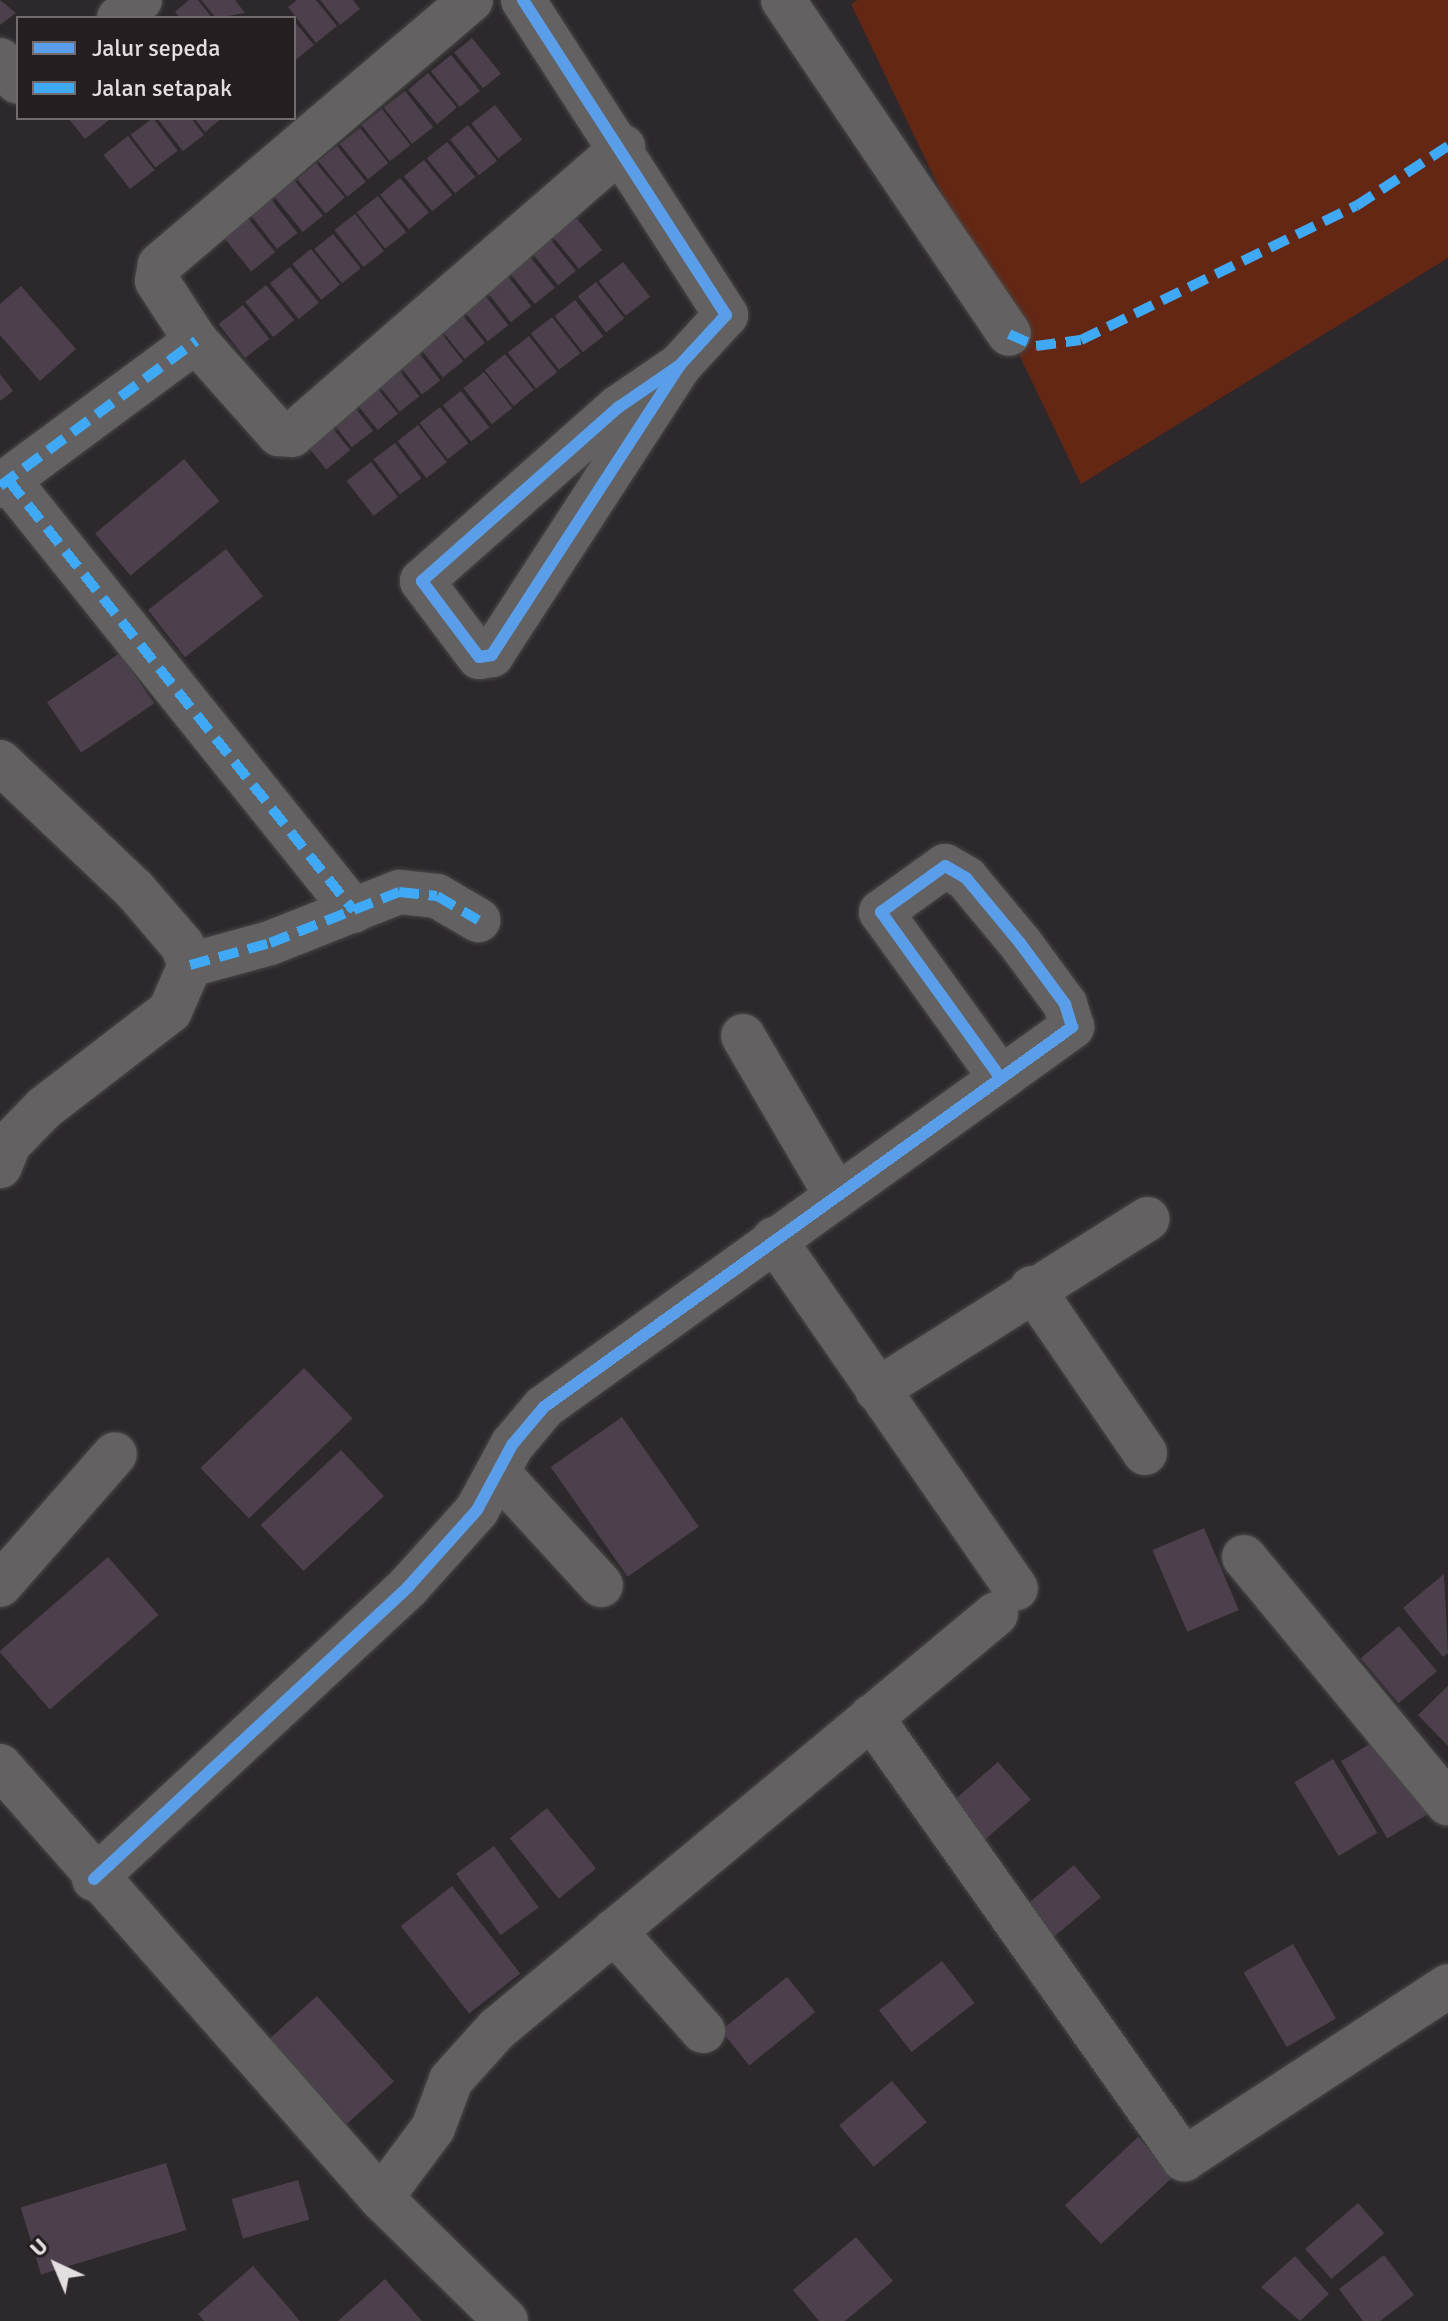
<!DOCTYPE html>
<html>
<head>
<meta charset="utf-8">
<style>
  body { margin:0 }
  #map { position:relative; width:1448px; height:2321px; overflow:hidden; background:#2d282b; font-family:Signika,sans-serif }
  div>[style] { position:absolute }
  .green>* { inset:0; background:#632714 }
  .building>* { inset:0; background:#4c404d; transform-origin:0 0 }
  .roads { filter:drop-shadow(0 0 2px #494648) drop-shadow(0 0 2px #494648) }
  .minor>* { height:44px; margin:-22px; padding:0 22px; transform-origin:22px; border-radius:22px; background:#636161 }
  .quiet>* { height:10px; margin-top:-5px; transform-origin:0; background:repeating-linear-gradient(90deg,#3fa9f5 0 20px,transparent 0 30px) }
  .cycleway>* { height:12px; margin:-6px; padding:0 6px; transform-origin:6px; border-radius:6px; background:#5a9eea }
  span { translate:-50% -50%; white-space:nowrap; text-align:center; line-height:1.15; -webkit-text-stroke:6px #251e21; paint-order:stroke }
  .legend { position:absolute; left:16px; top:16px; width:280px; height:104px; box-sizing:border-box; background:#251e21; border:2px solid #716b6d; margin:0; padding:10px 14px; list-style:none; font-size:24px; color:#e3dee0 }
  .legend li { display:flex; align-items:center; gap:16px; height:40px }
  .legend b { width:40px; border:2px solid #716b6d }
  .north { position:absolute; left:16px; top:2225px; width:80px; height:80px; -webkit-text-stroke:6px #251e21; paint-order:stroke; rotate:316deg; font-size:22px; font-weight:700; line-height:32px; text-align:center; color:#e3dee0 }
  .north::after { content:''; display:block; margin:auto; width:28px; height:36px; background:#e3dee0; clip-path:polygon(50% 0,100% 100%,50% 72%,0 100%) }
</style>
</head>
<body>
<div id="map">
  <div class="green">
    <div style="clip-path:polygon(858px 0,1448px 0,1448px 258px,1081px 484px,851px 4px)"></div>
  </div>
  <div class="building">
    <div style="clip-path:polygon(0 0,16px 13px,0 25px)"></div>
    <div style="clip-path:polygon(189px 0,198px 0,212px 18px,180px 18px,175px 12px)"></div>
    <div style="clip-path:polygon(201px 0,235px 0,245px 13px,216px 18px)"></div>
    <div style="clip-path:polygon(297px 0,316px 0,337px 26px,316px 43px,288px 7px)"></div>
    <div style="clip-path:polygon(320px 0,353px 0,360px 9px,340px 25px)"></div>
    <div style="clip-path:polygon(294px 21px,314px 45px,294px 61px)"></div>
    <div style="left:472px;top:38px;width:46px;height:23px;rotate:51deg"></div>
    <div style="left:451px;top:55px;width:46px;height:26px;rotate:51deg"></div>
    <div style="left:428px;top:73px;width:45px;height:26px;rotate:50deg"></div>
    <div style="left:405px;top:91px;width:46px;height:27px;rotate:52deg"></div>
    <div style="left:495px;top:105px;width:44px;height:30px;rotate:52deg"></div>
    <div style="left:382px;top:109px;width:46px;height:26px;rotate:52deg"></div>
    <div style="clip-path:polygon(68px 118px,108px 118px,109px 120px,85px 139px)"></div>
    <div style="left:153px;top:118px;width:41px;height:28px;rotate:53deg"></div>
    <div style="clip-path:polygon(157px 118px,191px 118px,204px 135px,183px 151px)"></div>
    <div style="clip-path:polygon(194px 118px,222px 118px,205px 132px)"></div>
    <div style="left:468px;top:125px;width:46px;height:23px;rotate:51deg"></div>
    <div style="left:360px;top:128px;width:45px;height:26px;rotate:51deg"></div>
    <div style="left:128px;top:136px;width:43px;height:31px;rotate:52deg"></div>
    <div style="left:447px;top:142px;width:45px;height:26px;rotate:51deg"></div>
    <div style="left:337px;top:146px;width:46px;height:24px;rotate:51deg"></div>
    <div style="left:424px;top:160px;width:45px;height:26px;rotate:51deg"></div>
    <div style="left:316px;top:163px;width:45px;height:25px;rotate:50deg"></div>
    <div style="left:400px;top:178px;width:45px;height:26px;rotate:50deg"></div>
    <div style="left:294px;top:180px;width:46px;height:26px;rotate:51deg"></div>
    <div style="left:378px;top:196px;width:46px;height:27px;rotate:52deg"></div>
    <div style="left:271px;top:199px;width:43px;height:26px;rotate:52deg"></div>
    <div style="left:355px;top:214px;width:47px;height:26px;rotate:52deg"></div>
    <div style="left:574px;top:215px;width:45px;height:30px;rotate:51deg"></div>
    <div style="left:247px;top:217px;width:45px;height:31px;rotate:51deg"></div>
    <div style="left:333px;top:234px;width:44px;height:24px;rotate:51deg"></div>
    <div style="left:547px;top:235px;width:46px;height:23px;rotate:51deg"></div>
    <div style="left:311px;top:249px;width:46px;height:24px;rotate:51deg"></div>
    <div style="left:526px;top:252px;width:46px;height:26px;rotate:51deg"></div>
    <div style="left:623px;top:262px;width:44px;height:31px;rotate:52deg"></div>
    <div style="left:290px;top:267px;width:46px;height:26px;rotate:51deg"></div>
    <div style="left:503px;top:270px;width:46px;height:26px;rotate:52deg"></div>
    <div style="left:596px;top:282px;width:46px;height:23px;rotate:52deg"></div>
    <div style="left:266px;top:285px;width:45px;height:27px;rotate:51deg"></div>
    <div style="clip-path:polygon(21px 286px,76px 349px,40px 381px,0 335px,0 304px)"></div>
    <div style="left:480px;top:289px;width:46px;height:26px;rotate:52deg"></div>
    <div style="left:575px;top:300px;width:46px;height:26px;rotate:52deg"></div>
    <div style="left:243px;top:305px;width:43px;height:31px;rotate:52deg"></div>
    <div style="left:456px;top:307px;width:46px;height:26px;rotate:51deg"></div>
    <div style="left:552px;top:317px;width:46px;height:27px;rotate:52deg"></div>
    <div style="left:435px;top:325px;width:46px;height:26px;rotate:52deg"></div>
    <div style="left:529px;top:336px;width:46px;height:27px;rotate:52deg"></div>
    <div style="left:412px;top:344px;width:46px;height:23px;rotate:52deg"></div>
    <div style="left:505px;top:354px;width:46px;height:26px;rotate:51deg"></div>
    <div style="left:391px;top:360px;width:46px;height:25px;rotate:52deg"></div>
    <div style="left:484px;top:372px;width:46px;height:26px;rotate:52deg"></div>
    <div style="clip-path:polygon(0 374px,13px 391px,0 401px)"></div>
    <div style="left:369px;top:378px;width:46px;height:26px;rotate:51deg"></div>
    <div style="left:461px;top:391px;width:46px;height:23px;rotate:52deg"></div>
    <div style="left:346px;top:396px;width:44px;height:27px;rotate:52deg"></div>
    <div style="left:440px;top:407px;width:46px;height:26px;rotate:52deg"></div>
    <div style="left:322px;top:415px;width:45px;height:31px;rotate:51deg"></div>
    <div style="left:418px;top:425px;width:47px;height:26px;rotate:52deg"></div>
    <div style="left:395px;top:443px;width:44px;height:27px;rotate:53deg"></div>
    <div style="left:184px;top:459px;width:55px;height:116px;rotate:50deg"></div>
    <div style="left:371px;top:462px;width:44px;height:31px;rotate:52deg"></div>
    <div style="left:226px;top:549px;width:60px;height:99px;rotate:52deg"></div>
    <div style="left:120px;top:653px;width:61px;height:88px;rotate:56deg"></div>
    <div style="left:304px;top:1368px;width:70px;height:144px;rotate:46deg"></div>
    <div style="left:622px;top:1417px;width:134px;height:87px;rotate:55deg"></div>
    <div style="left:341px;top:1450px;width:63px;height:110px;rotate:47deg"></div>
    <div style="left:1204px;top:1528px;width:89px;height:56px;rotate:67deg"></div>
    <div style="left:108px;top:1557px;width:77px;height:144px;rotate:49deg"></div>
    <div style="clip-path:polygon(1444px 1574px,1448px 1653px,1443px 1657px,1403px 1608px)"></div>
    <div style="left:1399px;top:1626px;width:59px;height:50px;rotate:50deg"></div>
    <div style="clip-path:polygon(1448px 1686px,1448px 1746px,1418px 1715px)"></div>
    <div style="left:1383px;top:1736px;width:90px;height:49px;rotate:59deg"></div>
    <div style="left:1333px;top:1759px;width:86px;height:45px;rotate:59deg"></div>
    <div style="left:998px;top:1762px;width:50px;height:65px;rotate:49deg"></div>
    <div style="left:547px;top:1808px;width:78px;height:48px;rotate:51deg"></div>
    <div style="left:494px;top:1846px;width:76px;height:47px;rotate:54deg"></div>
    <div style="left:1074px;top:1865px;width:42px;height:62px;rotate:50deg"></div>
    <div style="left:452px;top:1886px;width:111px;height:65px;rotate:52deg"></div>
    <div style="left:1293px;top:1944px;width:86px;height:57px;rotate:60deg"></div>
    <div style="left:942px;top:1961px;width:53px;height:80px;rotate:52deg"></div>
    <div style="left:787px;top:1977px;width:45px;height:85px;rotate:51deg"></div>
    <div style="left:317px;top:1996px;width:115px;height:64px;rotate:48deg"></div>
    <div style="left:892px;top:2081px;width:54px;height:69px;rotate:50deg"></div>
    <div style="left:1138px;top:2137px;width:53px;height:100px;rotate:47deg"></div>
    <div style="left:166px;top:2163px;width:70px;height:152px;rotate:73deg"></div>
    <div style="left:298px;top:2180px;width:41px;height:69px;rotate:74deg"></div>
    <div style="left:1358px;top:2203px;width:40px;height:70px;rotate:49deg"></div>
    <div style="clip-path:polygon(856px 2237px,893px 2281px,845px 2321px,819px 2321px,793px 2290px)"></div>
    <div style="clip-path:polygon(1384px 2255px,1414px 2295px,1380px 2321px,1363px 2321px,1339px 2289px)"></div>
    <div style="clip-path:polygon(1295px 2256px,1329px 2294px,1300px 2321px,1261px 2287px)"></div>
    <div style="clip-path:polygon(253px 2266px,300px 2321px,204px 2321px,198px 2314px)"></div>
    <div style="clip-path:polygon(385px 2279px,422px 2321px,338px 2321px)"></div>
  </div>
  <div class="roads">
    <div class="minor">
      <div style="left:471px;top:0;width:409px;rotate:139.6deg"></div>
      <div style="left:160px;top:265px;width:16px;rotate:101deg"></div>
      <div style="left:157px;top:281px;width:72px;rotate:57deg"></div>
      <div style="left:196px;top:341px;width:125px;rotate:48.3deg"></div>
      <div style="left:279px;top:434px;width:13px;rotate:4deg"></div>
      <div style="left:292px;top:435px;width:439px;rotate:-41deg"></div>
      <div style="left:523px;top:0;width:375px;rotate:57.2deg"></div>
      <div style="left:726px;top:315px;width:68px;rotate:132.6deg"></div>
      <div style="left:680px;top:365px;width:346px;rotate:123deg"></div>
      <div style="left:492px;top:655px;width:13px;rotate:171deg"></div>
      <div style="left:479px;top:657px;width:95px;rotate:-126.9deg"></div>
      <div style="left:422px;top:581px;width:263px;rotate:-41.5deg"></div>
      <div style="left:619px;top:407px;width:74px;rotate:-34.5deg"></div>
      <div style="left:783px;top:0;width:403px;rotate:55.9deg"></div>
      <div style="left:119px;top:18px;width:28px;rotate:-41deg"></div>
      <div style="left:0;top:60px;width:28px;rotate:51deg"></div>
      <div style="left:9px;top:481px;width:551px;rotate:51.26deg"></div>
      <div style="left:0;top:486px;width:244px;rotate:-36.5deg"></div>
      <div style="left:0;top:762px;width:185px;rotate:43.5deg"></div>
      <div style="left:134px;top:889px;width:74px;rotate:49.4deg"></div>
      <div style="left:182px;top:945px;width:22px;rotate:68deg"></div>
      <div style="left:190px;top:965px;width:50px;rotate:113.5deg"></div>
      <div style="left:170px;top:1011px;width:159px;rotate:142.4deg"></div>
      <div style="left:44px;top:1108px;width:50px;rotate:134.2deg"></div>
      <div style="left:9px;top:1144px;width:24px;rotate:112deg"></div>
      <div style="left:190px;top:965px;width:83px;rotate:-15.4deg"></div>
      <div style="left:270px;top:943px;width:139px;rotate:-21.6deg"></div>
      <div style="left:399px;top:892px;width:38px;rotate:6deg"></div>
      <div style="left:437px;top:896px;width:48px;rotate:30.3deg"></div>
      <div style="left:743px;top:1036px;width:184px;rotate:59.7deg"></div>
      <div style="left:774px;top:1239px;width:425px;rotate:55.3deg"></div>
      <div style="left:1032px;top:1288px;width:200px;rotate:55.6deg"></div>
      <div style="left:877px;top:1390px;width:320px;rotate:-32.3deg"></div>
      <div style="left:501px;top:1476px;width:148px;rotate:47.5deg"></div>
      <div style="left:1244px;top:1557px;width:320px;rotate:50.4deg"></div>
      <div style="left:0;top:1585px;width:174px;rotate:-48.7deg"></div>
      <div style="left:871px;top:1717px;width:542px;rotate:54.7deg"></div>
      <div style="left:1184px;top:2159px;width:316px;rotate:-33.2deg"></div>
      <div style="left:0;top:1766px;width:576px;rotate:48.59deg"></div>
      <div style="left:381px;top:2198px;width:175px;rotate:44.5deg"></div>
      <div style="left:94px;top:1879px;width:429px;rotate:-42.9deg"></div>
      <div style="left:408px;top:1587px;width:103px;rotate:-48.1deg"></div>
      <div style="left:477px;top:1510px;width:74px;rotate:-61.7deg"></div>
      <div style="left:512px;top:1445px;width:50px;rotate:-49.9deg"></div>
      <div style="left:544px;top:1407px;width:651px;rotate:-35.74deg"></div>
      <div style="left:1072px;top:1027px;width:24px;rotate:-107deg"></div>
      <div style="left:1065px;top:1004px;width:76px;rotate:-126.4deg"></div>
      <div style="left:1020px;top:943px;width:85px;rotate:-129.7deg"></div>
      <div style="left:966px;top:878px;width:24px;rotate:-150deg"></div>
      <div style="left:945px;top:866px;width:79px;rotate:144.3deg"></div>
      <div style="left:881px;top:912px;width:203px;rotate:54.2deg"></div>
      <div style="left:614px;top:1931px;width:134px;rotate:48.3deg"></div>
      <div style="left:381px;top:2198px;width:87px;rotate:-53.4deg"></div>
      <div style="left:433px;top:2128px;width:51px;rotate:-69.4deg"></div>
      <div style="left:451px;top:2080px;width:69px;rotate:-48deg"></div>
      <div style="left:497px;top:2029px;width:649px;rotate:-39.75deg"></div>
    </div>
  </div>
  <div class="quiet">
    <div style="left:1009px;top:334px;width:30px;rotate:24deg"></div>
    <div style="left:1036px;top:346px;width:45px;rotate:-7.6deg"></div>
    <div style="left:1081px;top:340px;width:306px;rotate:-26deg"></div>
    <div style="left:1356px;top:206px;width:110px;rotate:-33.1deg"></div>
    <div style="left:9px;top:481px;width:551px;rotate:51.26deg"></div>
    <div style="left:0;top:486px;width:244px;rotate:-36.5deg"></div>
    <div style="left:190px;top:965px;width:83px;rotate:-15.4deg"></div>
    <div style="left:270px;top:943px;width:139px;rotate:-21.6deg"></div>
    <div style="left:399px;top:892px;width:38px;rotate:6deg"></div>
    <div style="left:437px;top:896px;width:48px;rotate:30.3deg"></div>
  </div>
  <div class="cycleway">
    <div style="left:523px;top:0;width:375px;rotate:57.2deg"></div>
    <div style="left:726px;top:315px;width:68px;rotate:132.6deg"></div>
    <div style="left:680px;top:365px;width:346px;rotate:123deg"></div>
    <div style="left:492px;top:655px;width:13px;rotate:171deg"></div>
    <div style="left:479px;top:657px;width:95px;rotate:-126.9deg"></div>
    <div style="left:422px;top:581px;width:263px;rotate:-41.5deg"></div>
    <div style="left:619px;top:407px;width:74px;rotate:-34.5deg"></div>
    <div style="left:94px;top:1879px;width:429px;rotate:-42.9deg"></div>
    <div style="left:408px;top:1587px;width:103px;rotate:-48.1deg"></div>
    <div style="left:477px;top:1510px;width:74px;rotate:-61.7deg"></div>
    <div style="left:512px;top:1445px;width:50px;rotate:-49.9deg"></div>
    <div style="left:544px;top:1407px;width:651px;rotate:-35.74deg"></div>
    <div style="left:1072px;top:1027px;width:24px;rotate:-107deg"></div>
    <div style="left:1065px;top:1004px;width:76px;rotate:-126.4deg"></div>
    <div style="left:1020px;top:943px;width:85px;rotate:-129.7deg"></div>
    <div style="left:966px;top:878px;width:24px;rotate:-150deg"></div>
    <div style="left:945px;top:866px;width:79px;rotate:144.3deg"></div>
    <div style="left:881px;top:912px;width:203px;rotate:54.2deg"></div>
  </div>
  <ul class="legend">
  <li><b style="height:10px;background:#5a9eea"></b>Jalur sepeda</li>
  <li><b style="height:10px;background:#3fa9f5"></b>Jalan setapak</li>
  </ul>
  <div class="north">U</div>
</div>
</body>
</html>
